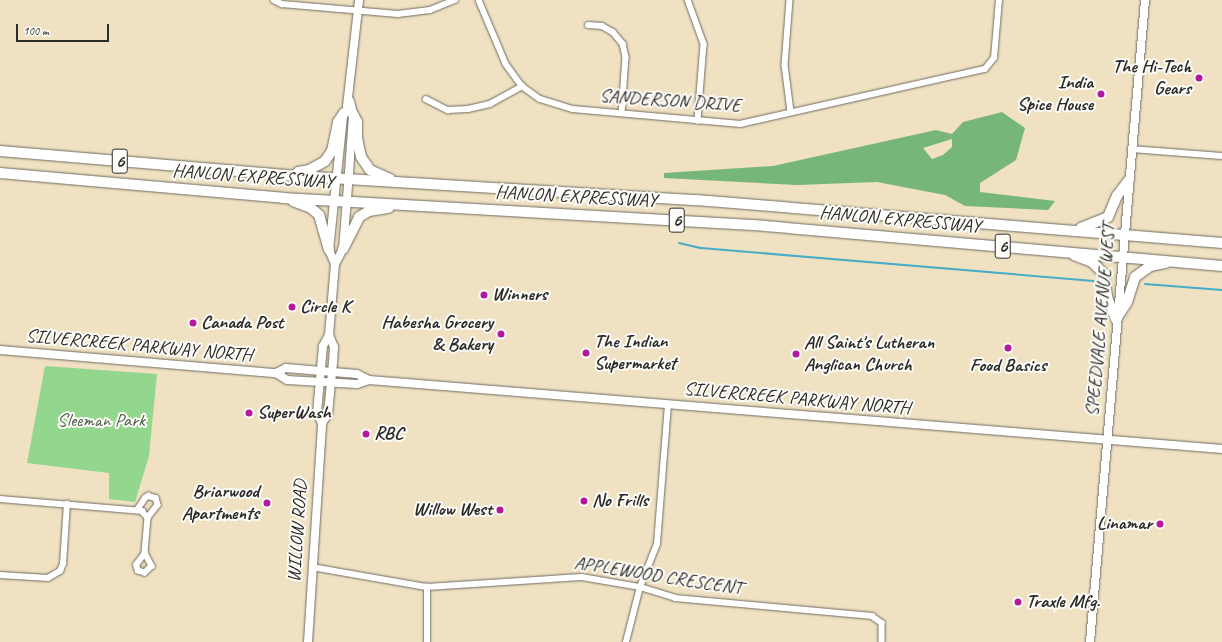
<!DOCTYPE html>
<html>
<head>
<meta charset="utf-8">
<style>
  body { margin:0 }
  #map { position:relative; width:1222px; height:642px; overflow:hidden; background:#efe1c2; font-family:Caveat,sans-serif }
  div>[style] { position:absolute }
  .green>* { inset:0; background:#93d68e }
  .forest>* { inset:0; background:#76b779 }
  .stream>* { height:2px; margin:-1px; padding:0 1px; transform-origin:1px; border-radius:1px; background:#46adc5 }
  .roads { filter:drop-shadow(0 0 1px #706b60) drop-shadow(0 0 1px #706b60) }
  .street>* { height:5.5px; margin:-2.75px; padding:0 2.75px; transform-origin:2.75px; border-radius:2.75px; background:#fff }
  .secondary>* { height:8px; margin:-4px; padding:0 4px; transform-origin:4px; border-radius:4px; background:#fff }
  .highway>* { height:10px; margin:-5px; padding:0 5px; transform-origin:5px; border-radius:5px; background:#fff }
  .dots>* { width:11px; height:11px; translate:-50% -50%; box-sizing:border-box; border:2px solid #fdfcf7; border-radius:50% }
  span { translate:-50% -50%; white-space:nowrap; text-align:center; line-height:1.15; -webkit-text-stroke:4px #fdfcf7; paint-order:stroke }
  .shield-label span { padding:1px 3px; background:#fdfcf7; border:1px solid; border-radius:3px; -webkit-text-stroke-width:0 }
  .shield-label { font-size:18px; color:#2b2b2b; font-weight:700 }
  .poi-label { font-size:19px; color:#2b2b2b; font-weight:700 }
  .right { translate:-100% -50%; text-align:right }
  .left { translate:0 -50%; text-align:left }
  .street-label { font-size:19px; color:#2b2b2b }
  .park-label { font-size:19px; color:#4a5e49 }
  .scale { position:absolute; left:16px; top:24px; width:93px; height:18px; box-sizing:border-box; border:2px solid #2b2b2b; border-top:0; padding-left:5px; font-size:12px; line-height:14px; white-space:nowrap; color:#2b2b2b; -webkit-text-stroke:3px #fdfcf7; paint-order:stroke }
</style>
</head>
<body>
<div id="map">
  <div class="green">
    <div style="clip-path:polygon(45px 366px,157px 374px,149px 456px,135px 502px,109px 499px,109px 473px,27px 463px)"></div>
  </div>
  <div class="forest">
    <div style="clip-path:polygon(evenodd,1002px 112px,1025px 128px,1016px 160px,980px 183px,980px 192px,1055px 201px,1048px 210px,965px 206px,945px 195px,877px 182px,797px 185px,664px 178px,664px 173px,773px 166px,936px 130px,952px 134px,963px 122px,1002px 112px,952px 139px,952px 147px,943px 155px,932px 159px,923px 148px,952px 139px)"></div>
  </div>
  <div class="stream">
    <div style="left:679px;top:243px;width:23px;rotate:13deg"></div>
    <div style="left:701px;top:248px;width:394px;rotate:4.8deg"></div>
    <div style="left:1145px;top:284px;width:77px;rotate:4.5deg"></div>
  </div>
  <div class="roads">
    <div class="street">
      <div style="left:274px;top:0;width:9px;rotate:27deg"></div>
      <div style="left:282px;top:4px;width:116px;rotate:4.9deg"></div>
      <div style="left:398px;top:14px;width:32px;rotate:-7deg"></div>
      <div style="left:430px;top:10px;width:27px;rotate:-22deg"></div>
      <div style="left:479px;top:0;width:69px;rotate:67.1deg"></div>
      <div style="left:506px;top:64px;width:27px;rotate:54deg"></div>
      <div style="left:522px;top:86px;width:22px;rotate:36deg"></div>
      <div style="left:540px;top:99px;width:34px;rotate:17deg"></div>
      <div style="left:573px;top:109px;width:168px;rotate:5.1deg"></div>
      <div style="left:740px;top:124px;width:251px;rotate:-12.7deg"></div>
      <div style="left:985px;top:69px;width:14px;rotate:-51deg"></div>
      <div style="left:994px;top:58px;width:58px;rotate:-85.1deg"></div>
      <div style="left:688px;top:0;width:47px;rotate:70deg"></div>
      <div style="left:704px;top:44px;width:77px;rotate:94.5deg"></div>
      <div style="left:790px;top:0;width:65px;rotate:94.4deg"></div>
      <div style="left:785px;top:65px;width:47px;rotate:82.7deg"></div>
      <div style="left:588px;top:25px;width:14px;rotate:4deg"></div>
      <div style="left:602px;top:26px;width:13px;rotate:29deg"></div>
      <div style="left:613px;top:32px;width:16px;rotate:50deg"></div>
      <div style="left:623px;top:44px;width:13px;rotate:77deg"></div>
      <div style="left:626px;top:57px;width:56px;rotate:94.1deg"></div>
      <div style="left:426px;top:99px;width:25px;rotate:27deg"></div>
      <div style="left:448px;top:110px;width:20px;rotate:-3deg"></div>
      <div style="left:468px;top:109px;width:23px;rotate:-13deg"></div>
      <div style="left:490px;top:104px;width:37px;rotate:-29deg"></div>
      <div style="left:1131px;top:149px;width:91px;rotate:4.4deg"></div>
      <div style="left:0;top:499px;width:143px;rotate:4.8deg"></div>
      <div style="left:142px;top:511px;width:9px;rotate:49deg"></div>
      <div style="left:148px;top:518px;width:35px;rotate:95deg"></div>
      <div style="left:145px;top:553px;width:15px;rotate:62deg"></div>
      <div style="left:152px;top:566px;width:10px;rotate:135deg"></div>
      <div style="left:145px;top:573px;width:7px;rotate:-164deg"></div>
      <div style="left:138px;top:571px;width:6px;rotate:-108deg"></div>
      <div style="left:136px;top:565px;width:15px;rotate:-53deg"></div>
      <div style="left:137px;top:510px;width:14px;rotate:-56deg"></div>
      <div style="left:145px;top:498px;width:4px;rotate:-34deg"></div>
      <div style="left:148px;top:496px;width:8px;rotate:14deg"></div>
      <div style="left:156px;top:498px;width:7px;rotate:74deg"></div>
      <div style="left:158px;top:505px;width:16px;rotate:128deg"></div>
      <div style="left:312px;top:567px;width:117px;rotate:9.9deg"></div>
      <div style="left:427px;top:587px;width:155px;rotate:-3.7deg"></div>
      <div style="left:582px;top:577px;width:59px;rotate:9.8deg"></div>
      <div style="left:640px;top:587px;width:37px;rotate:17deg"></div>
      <div style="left:675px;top:598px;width:198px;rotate:5.2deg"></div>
      <div style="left:872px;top:616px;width:12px;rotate:35deg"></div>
      <div style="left:882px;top:623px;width:19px;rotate:90deg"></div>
      <div style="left:0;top:575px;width:48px;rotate:3.6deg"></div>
      <div style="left:48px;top:578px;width:14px;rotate:-30deg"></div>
      <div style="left:60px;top:571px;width:8px;rotate:-67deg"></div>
      <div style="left:63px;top:564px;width:60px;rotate:-86.2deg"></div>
      <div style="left:427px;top:642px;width:55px;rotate:-90deg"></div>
      <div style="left:626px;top:642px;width:57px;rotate:-75.7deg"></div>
      <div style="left:640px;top:587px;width:46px;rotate:-68.4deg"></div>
      <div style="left:657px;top:544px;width:140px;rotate:-85.5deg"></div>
    </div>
    <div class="secondary">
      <div style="left:347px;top:106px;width:107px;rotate:-83.5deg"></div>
      <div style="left:335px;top:264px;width:15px;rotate:-113deg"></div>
      <div style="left:329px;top:250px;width:134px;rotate:-84deg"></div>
      <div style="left:0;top:350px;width:277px;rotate:4.8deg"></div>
      <div style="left:276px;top:373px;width:13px;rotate:32deg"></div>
      <div style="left:287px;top:380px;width:70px;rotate:3.3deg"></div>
      <div style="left:357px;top:384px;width:13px;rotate:-18deg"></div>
      <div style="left:276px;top:373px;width:11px;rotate:-27deg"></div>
      <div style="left:286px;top:368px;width:71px;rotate:4.8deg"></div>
      <div style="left:357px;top:374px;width:13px;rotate:27deg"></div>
      <div style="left:369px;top:380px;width:856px;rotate:4.62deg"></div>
      <div style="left:322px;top:423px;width:11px;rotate:-117deg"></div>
      <div style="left:317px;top:413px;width:67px;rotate:-84.9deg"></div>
      <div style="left:323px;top:346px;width:13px;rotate:-61deg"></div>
      <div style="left:308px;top:642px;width:219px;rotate:-86.3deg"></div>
      <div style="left:322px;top:423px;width:11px;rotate:-56deg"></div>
      <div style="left:328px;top:414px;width:52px;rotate:-84.5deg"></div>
      <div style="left:333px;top:362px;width:15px;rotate:-86deg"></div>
      <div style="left:334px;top:347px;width:13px;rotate:-113deg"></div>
      <div style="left:329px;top:335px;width:71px;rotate:-85.2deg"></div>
      <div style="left:335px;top:264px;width:17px;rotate:-62deg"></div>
      <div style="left:343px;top:249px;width:76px;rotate:-85.5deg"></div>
      <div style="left:349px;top:173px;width:59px;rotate:-86.1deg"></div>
      <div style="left:353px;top:114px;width:13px;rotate:-103deg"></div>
      <div style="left:1090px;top:642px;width:644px;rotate:-85.1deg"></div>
    </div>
    <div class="highway">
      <div style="left:353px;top:114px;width:9px;rotate:63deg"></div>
      <div style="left:357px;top:122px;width:16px;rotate:90deg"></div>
      <div style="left:357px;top:138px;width:19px;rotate:78deg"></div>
      <div style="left:361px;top:157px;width:16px;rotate:55deg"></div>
      <div style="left:370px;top:170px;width:22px;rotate:24deg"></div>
      <div style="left:0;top:151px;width:299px;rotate:4.8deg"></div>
      <div style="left:298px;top:176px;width:399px;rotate:3.5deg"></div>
      <div style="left:696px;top:200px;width:528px;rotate:4.67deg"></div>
      <div style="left:298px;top:172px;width:11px;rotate:-10deg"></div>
      <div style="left:309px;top:170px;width:18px;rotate:-29deg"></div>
      <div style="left:325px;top:161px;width:12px;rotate:-55deg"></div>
      <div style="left:332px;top:151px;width:30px;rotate:-78deg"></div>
      <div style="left:338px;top:122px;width:11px;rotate:-56deg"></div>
      <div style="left:0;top:173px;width:284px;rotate:5deg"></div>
      <div style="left:283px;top:198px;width:483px;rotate:3.3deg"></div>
      <div style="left:765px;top:226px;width:459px;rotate:5deg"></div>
      <div style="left:293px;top:201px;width:19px;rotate:21deg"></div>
      <div style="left:311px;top:208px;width:11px;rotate:41deg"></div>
      <div style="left:319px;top:215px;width:36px;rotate:74deg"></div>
      <div style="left:1081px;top:228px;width:29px;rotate:-22deg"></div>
      <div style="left:1108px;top:217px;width:23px;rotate:-67deg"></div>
      <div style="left:1117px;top:196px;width:20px;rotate:-53deg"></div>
      <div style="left:343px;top:249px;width:36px;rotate:-63deg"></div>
      <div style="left:359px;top:217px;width:12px;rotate:-31deg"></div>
      <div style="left:369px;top:211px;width:20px;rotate:-9deg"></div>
      <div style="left:1074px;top:255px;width:19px;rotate:21deg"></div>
      <div style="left:1092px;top:262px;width:16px;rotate:45deg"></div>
      <div style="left:1103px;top:273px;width:27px;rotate:80deg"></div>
      <div style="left:1108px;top:300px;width:21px;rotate:67deg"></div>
      <div style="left:1116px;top:319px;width:20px;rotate:-57deg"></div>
      <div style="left:1127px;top:302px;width:26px;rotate:-72deg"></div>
      <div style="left:1135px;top:277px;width:19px;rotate:-36deg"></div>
      <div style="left:1150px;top:266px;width:16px;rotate:-11deg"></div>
    </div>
  </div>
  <div class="dots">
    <div style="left:1199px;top:78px;background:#b5179e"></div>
    <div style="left:1101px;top:94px;background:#b5179e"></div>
    <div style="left:484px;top:295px;background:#b5179e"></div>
    <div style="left:292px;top:307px;background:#b5179e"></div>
    <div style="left:193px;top:323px;background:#b5179e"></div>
    <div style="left:501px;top:334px;background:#b5179e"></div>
    <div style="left:1008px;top:348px;background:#b5179e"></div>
    <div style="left:586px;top:353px;background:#b5179e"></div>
    <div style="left:796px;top:354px;background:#b5179e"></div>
    <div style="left:249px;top:413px;background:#b5179e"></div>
    <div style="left:366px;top:434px;background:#b5179e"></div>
    <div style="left:584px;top:501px;background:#b5179e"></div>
    <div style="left:267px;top:503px;background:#b5179e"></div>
    <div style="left:500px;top:510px;background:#b5179e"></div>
    <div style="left:1160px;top:524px;background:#b5179e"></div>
    <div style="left:1018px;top:602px;background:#b5179e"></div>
  </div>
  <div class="shield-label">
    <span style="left:120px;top:161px">6</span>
    <span style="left:677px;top:220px">6</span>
    <span style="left:1003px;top:246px">6</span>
  </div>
  <div class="poi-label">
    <span class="right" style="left:1191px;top:78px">The Hi-Tech<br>Gears</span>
    <span class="right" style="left:1093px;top:94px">India<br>Spice House</span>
    <span class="left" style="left:492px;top:295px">Winners</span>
    <span class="left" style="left:300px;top:307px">Circle K</span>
    <span class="left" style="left:201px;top:323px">Canada Post</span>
    <span class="right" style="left:493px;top:334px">Habesha Grocery<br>&amp; Bakery</span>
    <span class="left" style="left:594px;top:353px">The Indian<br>Supermarket</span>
    <span class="left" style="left:804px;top:354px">All Saint's Lutheran<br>Anglican Church</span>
    <span style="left:1008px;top:366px">Food Basics</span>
    <span class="left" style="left:257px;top:413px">SuperWash</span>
    <span class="left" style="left:374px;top:434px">RBC</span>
    <span class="right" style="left:259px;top:503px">Briarwood<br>Apartments</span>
    <span class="left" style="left:592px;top:501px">No Frills</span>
    <span class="right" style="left:492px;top:510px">Willow West</span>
    <span class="right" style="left:1152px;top:524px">Linamar</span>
    <span class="left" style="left:1026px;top:602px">Traxle Mfg.</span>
  </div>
  <div class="street-label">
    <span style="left:670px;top:101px;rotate:4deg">SANDERSON DRIVE</span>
    <span style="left:253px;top:177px;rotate:4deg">HANLON EXPRESSWAY</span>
    <span style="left:576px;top:197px;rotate:3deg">HANLON EXPRESSWAY</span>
    <span style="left:900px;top:220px;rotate:5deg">HANLON EXPRESSWAY</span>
    <span style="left:1101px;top:320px;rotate:-85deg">SPEEDVALE AVENUE WEST</span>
    <span style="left:139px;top:346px;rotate:5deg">SILVERCREEK PARKWAY NORTH</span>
    <span style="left:797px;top:399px;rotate:5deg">SILVERCREEK PARKWAY NORTH</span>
    <span style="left:298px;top:531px;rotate:-86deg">WILLOW ROAD</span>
    <span style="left:658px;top:576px;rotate:9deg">APPLEWOOD CRESCENT</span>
  </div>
  <div class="park-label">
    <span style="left:101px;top:421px">Sleeman Park</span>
  </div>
  <div class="scale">100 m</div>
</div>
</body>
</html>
